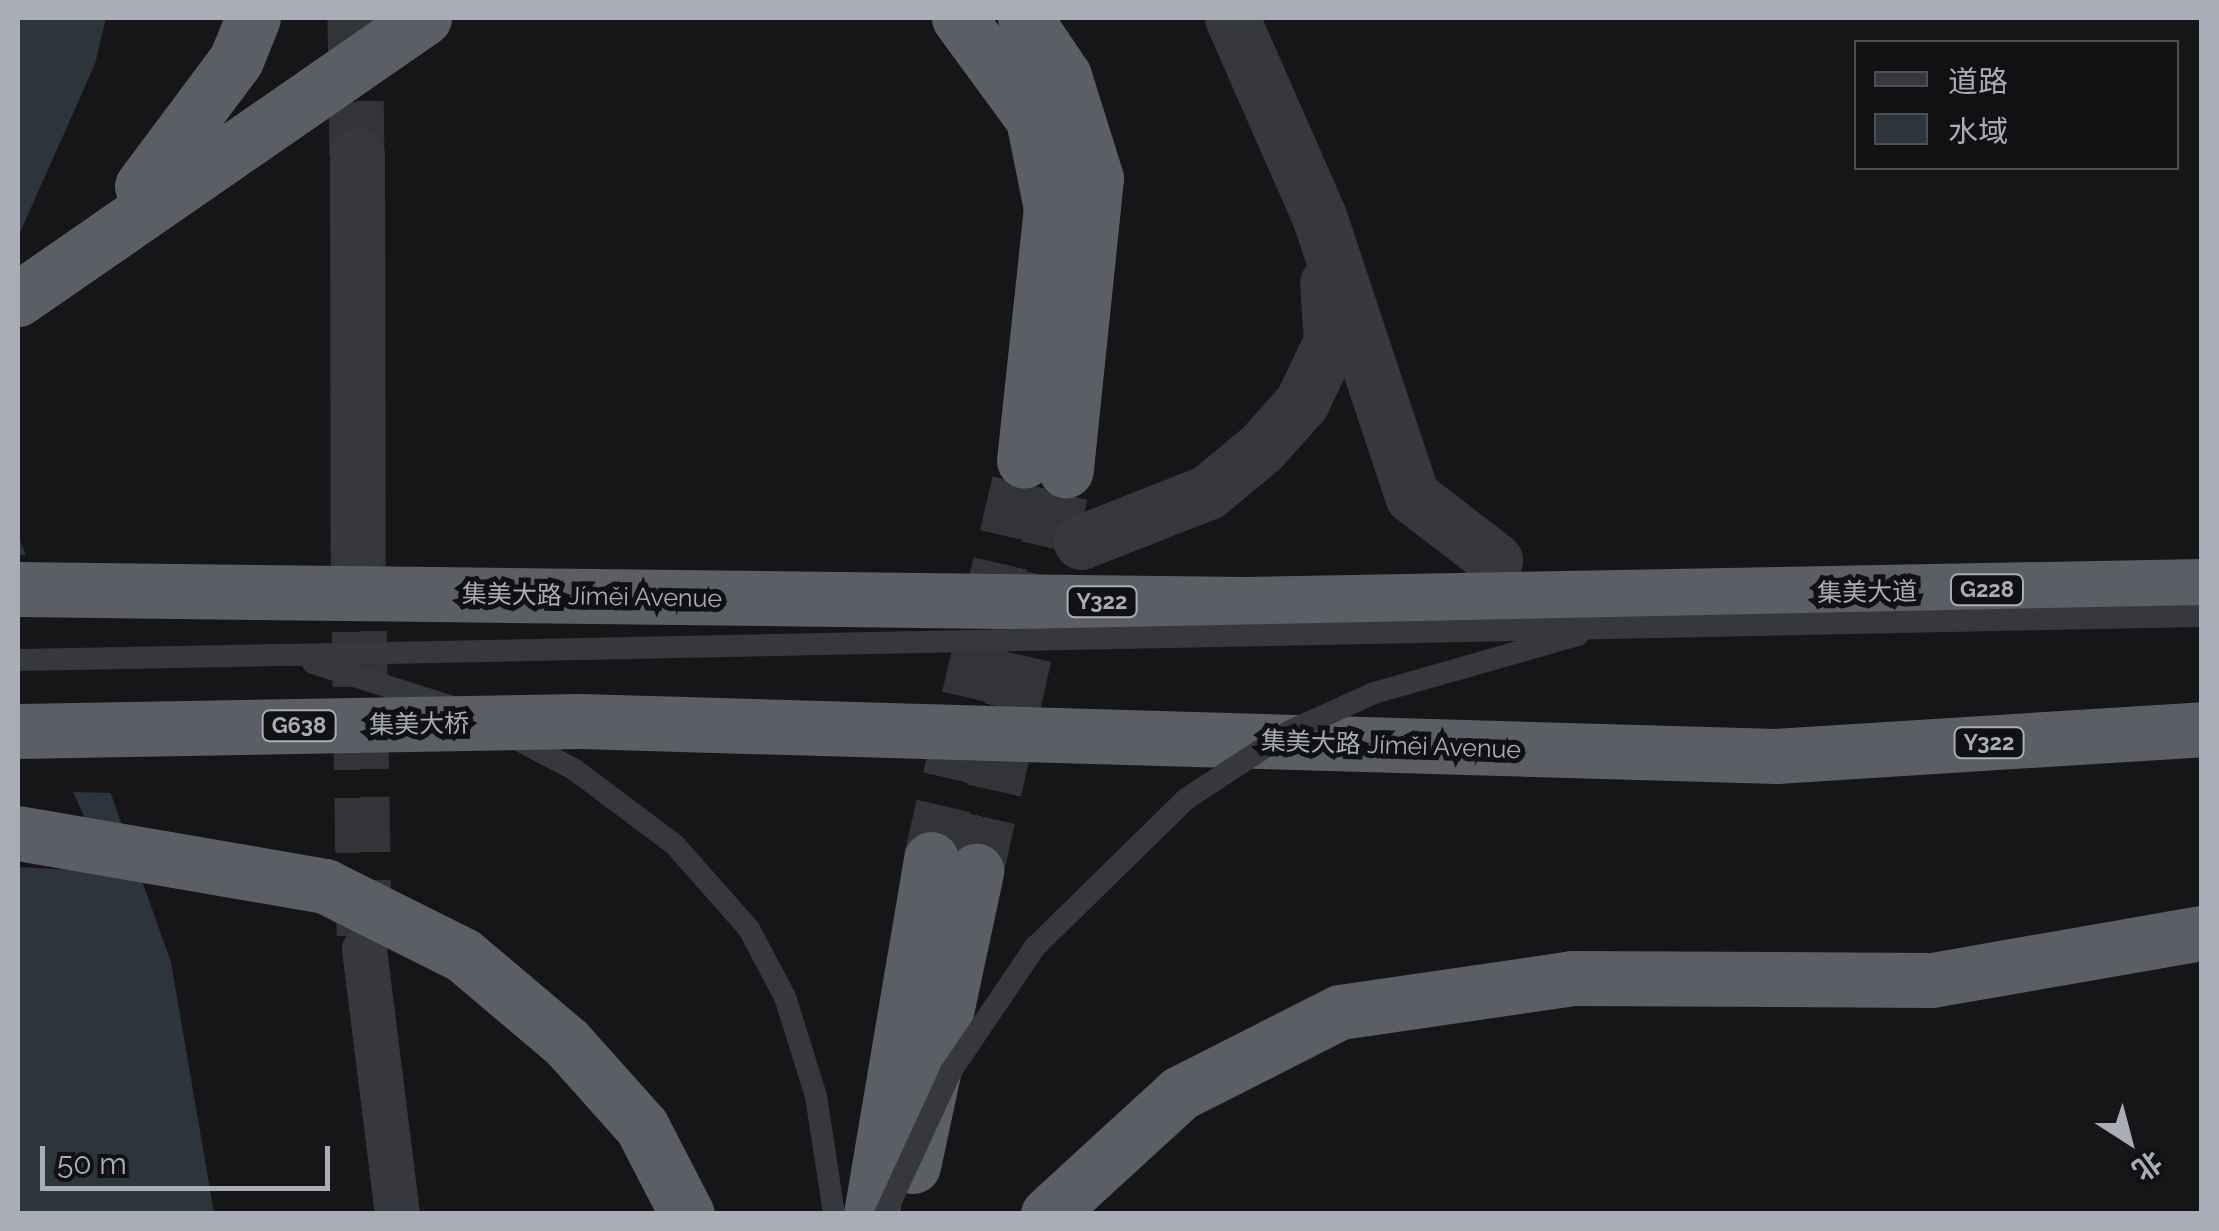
<!DOCTYPE html>
<html>
<head>
<meta charset="utf-8">
<style>
  body { margin:0 }
  #map { position:relative; width:2219px; height:1231px; overflow:hidden; background:#161618; font-family:Raleway,"Noto Sans SC",sans-serif }
  div>[style] { position:absolute }
  .water>* { inset:0; background:#2c353c }
  .pier>* { inset:0; background:#161618 }
  .tertiary-tunnel>* { height:55px; margin-top:-27.5px; transform-origin:0; background:repeating-linear-gradient(90deg,#333438 0 55px,transparent 0 83px) }
  .trunk-tunnel>* { height:55px; margin-top:-27.5px; transform-origin:0; background:repeating-linear-gradient(90deg,#333438 0 55px,transparent 0 83px) }
  .service>* { height:22px; margin:-11px; padding:0 11px; transform-origin:11px; border-radius:11px; background:#37383d }
  .minor>* { height:45px; margin:-22.5px; padding:0 22.5px; transform-origin:22.5px; border-radius:22.5px; background:#37383d }
  .tertiary>* { height:55px; margin:-27.5px; padding:0 27.5px; transform-origin:27.5px; border-radius:27.5px; background:#37383d }
  .trunk>* { height:55px; margin:-27.5px; padding:0 27.5px; transform-origin:27.5px; border-radius:27.5px; background:#5b5e65 }
  .service-bridge>* { height:22px; margin:-11px; padding:0 11px; transform-origin:11px; border-radius:11px; background:#37383d }
  .trunk-bridge>* { height:55px; margin:-27.5px; padding:0 27.5px; transform-origin:27.5px; border-radius:27.5px; background:#5b5e65 }
  span { translate:-50% -50%; white-space:nowrap; text-align:center; line-height:1.15; -webkit-text-stroke:10px #111113; paint-order:stroke }
  .shield-label span { padding:2px 8px; background:#111113; border:2px solid; border-radius:8px; -webkit-text-stroke-width:0 }
  .shield-label { font-size:22px; color:#a8adb8; font-weight:700 }
  .street-label { font-size:25px; color:#a8adb8 }
  .frame { position:absolute; inset:0; border:20px solid #a8adb8; pointer-events:none }
  .legend { position:absolute; left:1854px; top:40px; width:325px; height:130px; box-sizing:border-box; background:#111113; border:2px solid #4d4f55; margin:0; padding:12px 18px; list-style:none; font-size:30px; color:#a8adb8 }
  .legend li { display:flex; align-items:center; gap:20px; height:50px }
  .legend b { width:50px; border:2px solid #4d4f55 }
  .north { position:absolute; left:2079px; top:1091px; width:100px; height:100px; -webkit-text-stroke:8px #111113; paint-order:stroke; rotate:144deg; font-size:28px; font-weight:700; line-height:40px; text-align:center; color:#a8adb8 }
  .north::after { content:''; display:block; margin:auto; width:35px; height:45px; background:#a8adb8; clip-path:polygon(50% 0,100% 100%,50% 72%,0 100%) }
  .scale { position:absolute; left:40px; top:1146px; width:290px; height:45px; box-sizing:border-box; border:5px solid #a8adb8; border-top:0; padding-left:12px; font-size:30px; line-height:35px; white-space:nowrap; color:#a8adb8; -webkit-text-stroke:8px #111113; paint-order:stroke }
</style>
</head>
<body>
<div id="map">
  <div class="water">
    <div style="clip-path:polygon(18px 18px,106px 18px,95px 64px,18px 237px)"></div>
    <div style="clip-path:polygon(18px 534px,171px 962px,214px 1213px,18px 1213px)"></div>
  </div>
  <div class="pier">
    <div style="clip-path:polygon(18px 555px,30px 555px,115px 793px,73px 792px,109px 872px,18px 867px)"></div>
  </div>
  <div class="tertiary-tunnel">
    <div style="left:355px;top:18px;width:137px;rotate:89.2deg"></div>
    <div style="left:358px;top:548px;width:401px;rotate:89.1deg"></div>
  </div>
  <div class="trunk-tunnel">
    <div style="left:931px;top:859px;width:409px;rotate:-76.8deg"></div>
    <div style="left:976px;top:871px;width:411px;rotate:-77.4deg"></div>
  </div>
  <div class="service">
    <div style="left:18px;top:660px;width:269px;rotate:-1.1deg"></div>
  </div>
  <div class="minor">
    <div style="left:364px;top:949px;width:267px;rotate:82.9deg"></div>
  </div>
  <div class="tertiary">
    <div style="left:1232px;top:18px;width:216px;rotate:66.3deg"></div>
    <div style="left:1319px;top:216px;width:295px;rotate:71.6deg"></div>
    <div style="left:1412px;top:496px;width:105px;rotate:37.6deg"></div>
    <div style="left:357px;top:155px;width:393px;rotate:89.9deg"></div>
    <div style="left:1081px;top:542px;width:136px;rotate:-21.5deg"></div>
    <div style="left:1208px;top:492px;width:69px;rotate:-39.7deg"></div>
    <div style="left:1261px;top:448px;width:62px;rotate:-48.3deg"></div>
    <div style="left:1302px;top:402px;width:68px;rotate:-64.6deg"></div>
    <div style="left:1331px;top:341px;width:58px;rotate:-93.9deg"></div>
  </div>
  <div class="trunk">
    <div style="left:959px;top:18px;width:125px;rotate:53.8deg"></div>
    <div style="left:1033px;top:119px;width:91px;rotate:78.6deg"></div>
    <div style="left:1051px;top:208px;width:254px;rotate:96.1deg"></div>
    <div style="left:1025px;top:18px;width:70px;rotate:56.1deg"></div>
    <div style="left:1064px;top:76px;width:107px;rotate:72.6deg"></div>
    <div style="left:1096px;top:178px;width:294px;rotate:95.9deg"></div>
    <div style="left:142px;top:186px;width:157px;rotate:-53.3deg"></div>
    <div style="left:236px;top:60px;width:45px;rotate:-68deg"></div>
    <div style="left:18px;top:299px;width:494px;rotate:-34.7deg"></div>
    <div style="left:433px;top:594px;width:811px;rotate:0.71deg"></div>
    <div style="left:1244px;top:604px;width:958px;rotate:-1.08deg"></div>
    <div style="left:580px;top:721px;width:1197px;rotate:1.68deg"></div>
    <div style="left:1776px;top:756px;width:427px;rotate:-3.6deg"></div>
    <div style="left:18px;top:833px;width:312px;rotate:9.8deg"></div>
    <div style="left:325px;top:886px;width:154px;rotate:26.6deg"></div>
    <div style="left:463px;top:955px;width:136px;rotate:40.2deg"></div>
    <div style="left:567px;top:1043px;width:113px;rotate:48.2deg"></div>
    <div style="left:642px;top:1127px;width:98px;rotate:62.7deg"></div>
    <div style="left:913px;top:1166px;width:302px;rotate:-77.9deg"></div>
    <div style="left:871px;top:1214px;width:360px;rotate:-80.4deg"></div>
    <div style="left:1048px;top:1214px;width:179px;rotate:-42.5deg"></div>
    <div style="left:1180px;top:1093px;width:179px;rotate:-26.9deg"></div>
    <div style="left:1340px;top:1012px;width:234px;rotate:-8.3deg"></div>
    <div style="left:1572px;top:978px;width:360px;rotate:0.3deg"></div>
    <div style="left:1932px;top:980px;width:274px;rotate:-9.9deg"></div>
  </div>
  <div class="service-bridge">
    <div style="left:287px;top:655px;width:1915px;rotate:-1.17deg"></div>
    <div style="left:313px;top:663px;width:153px;rotate:17.5deg"></div>
    <div style="left:509px;top:735px;width:75px;rotate:27.9deg"></div>
    <div style="left:575px;top:770px;width:125px;rotate:36.9deg"></div>
    <div style="left:675px;top:845px;width:112px;rotate:48.6deg"></div>
    <div style="left:749px;top:929px;width:77px;rotate:62.1deg"></div>
    <div style="left:785px;top:997px;width:104px;rotate:72.6deg"></div>
    <div style="left:816px;top:1096px;width:119px;rotate:81.3deg"></div>
    <div style="left:885px;top:1214px;width:157px;rotate:-65.2deg"></div>
    <div style="left:951px;top:1071px;width:150px;rotate:-55.9deg"></div>
    <div style="left:1035px;top:947px;width:211px;rotate:-44.4deg"></div>
    <div style="left:1186px;top:799px;width:124px;rotate:-33.2deg"></div>
    <div style="left:1290px;top:731px;width:92px;rotate:-24.3deg"></div>
    <div style="left:1374px;top:693px;width:212px;rotate:-15.9deg"></div>
  </div>
  <div class="trunk-bridge">
    <div style="left:18px;top:589px;width:415px;rotate:0.7deg"></div>
    <div style="left:18px;top:731px;width:562px;rotate:-1.02deg"></div>
  </div>
  <div class="shield-label">
    <span style="left:1987px;top:590px">G228</span>
    <span style="left:1102px;top:602px">Y322</span>
    <span style="left:299px;top:726px">G638</span>
    <span style="left:1989px;top:743px">Y322</span>
  </div>
  <div class="street-label">
    <span style="left:1867px;top:592px;rotate:-1deg">集美大道</span>
    <span style="left:592px;top:596px;rotate:1deg">集美大路 Jíměi Avenue</span>
    <span style="left:419px;top:724px;rotate:-1deg">集美大桥</span>
    <span style="left:1391px;top:745px;rotate:2deg">集美大路 Jíměi Avenue</span>
  </div>
  <div class="frame"></div>
  <ul class="legend">
  <li><b style="height:12px;background:#37383d"></b>道路</li>
  <li><b style="height:28px;background:#2c353c"></b>水域</li>
  </ul>
  <div class="north">北</div>
  <div class="scale">50 m</div>
</div>
</body>
</html>
